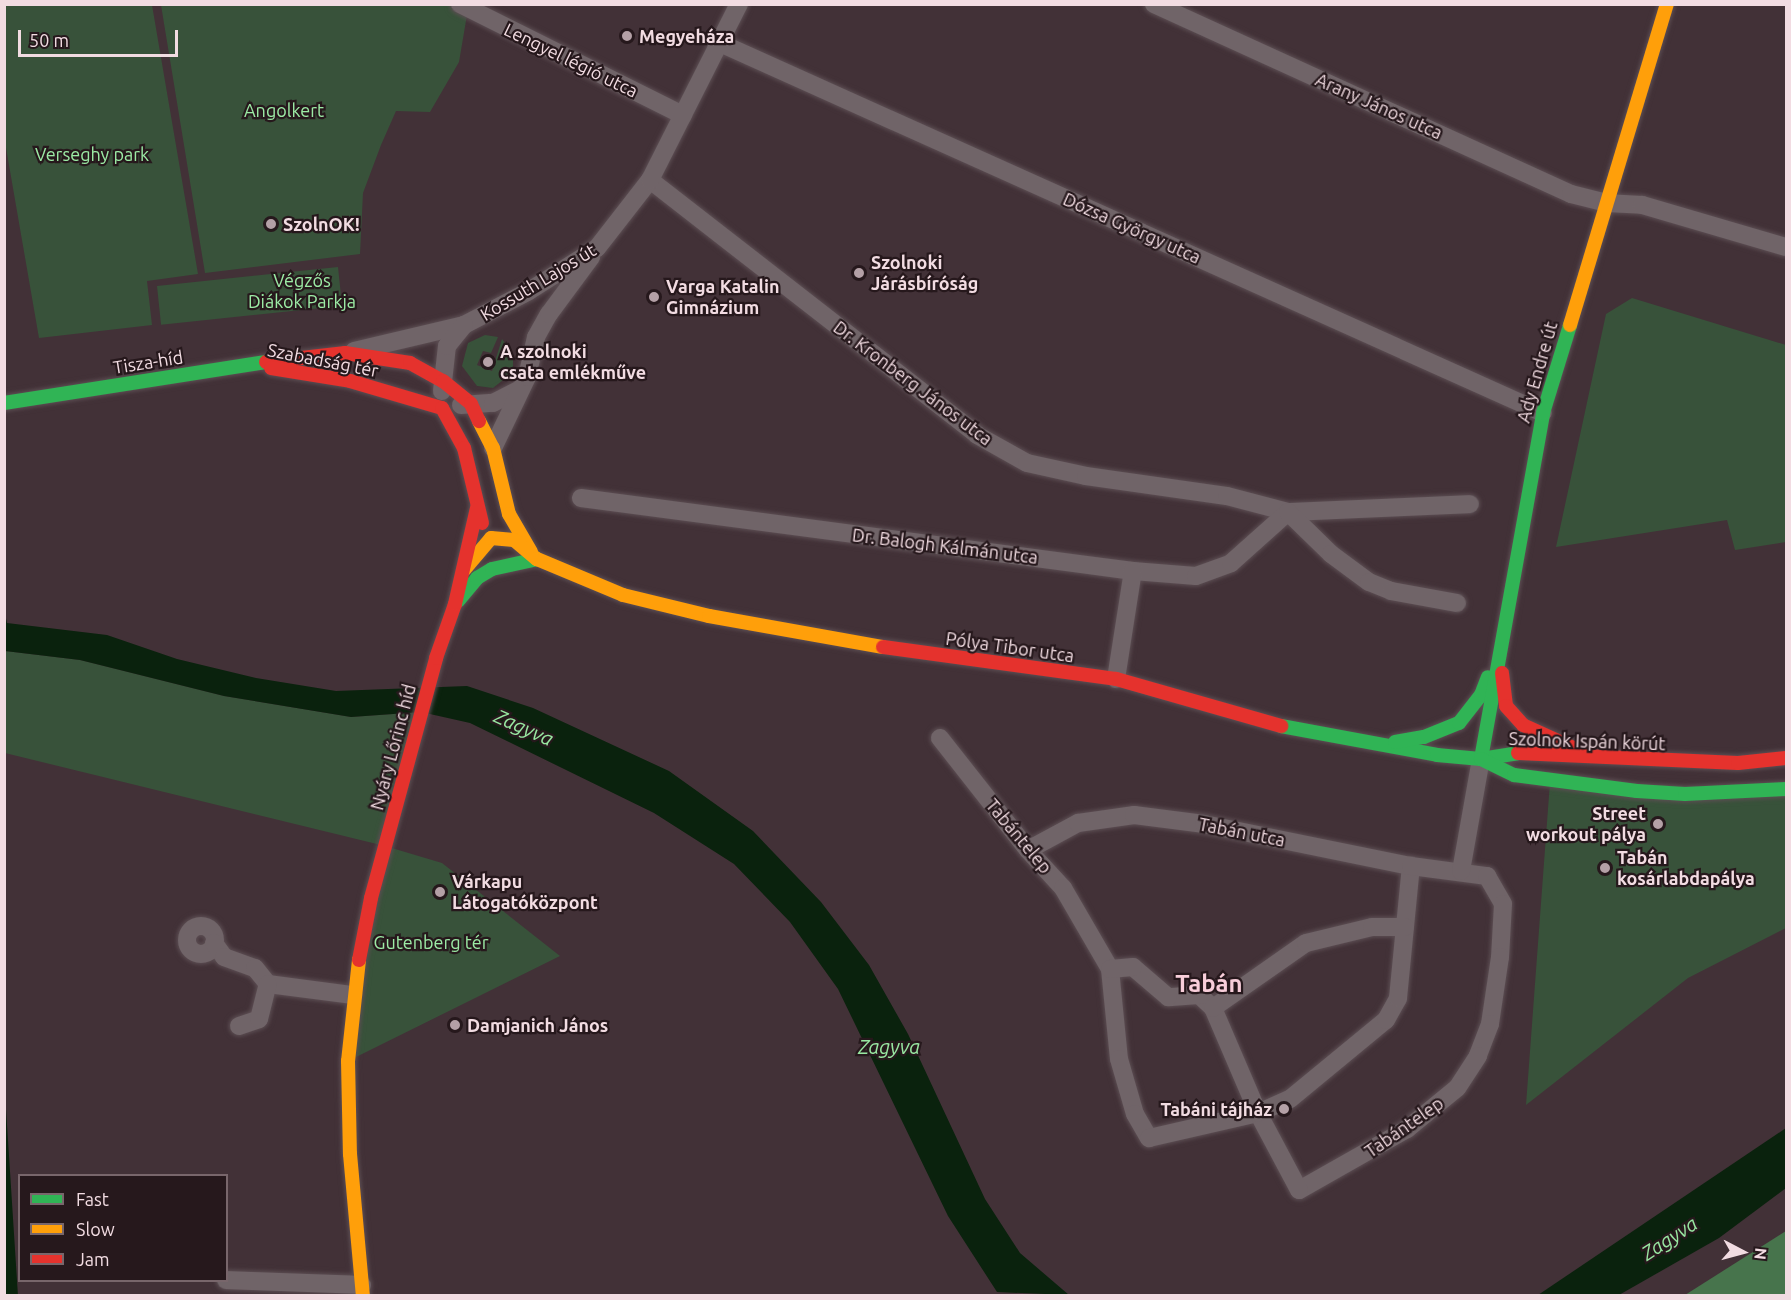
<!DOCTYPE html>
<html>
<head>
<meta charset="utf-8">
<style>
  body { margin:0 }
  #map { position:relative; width:1791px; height:1300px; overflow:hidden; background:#423137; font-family:Ubuntu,sans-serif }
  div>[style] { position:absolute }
  .green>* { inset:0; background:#38523a; transform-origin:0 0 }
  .forest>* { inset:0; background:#47744c }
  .water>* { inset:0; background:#0a220d }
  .roads { filter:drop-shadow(0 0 2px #5c4e53) drop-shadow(0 0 2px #5c4e53) }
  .street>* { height:18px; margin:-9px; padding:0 9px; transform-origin:9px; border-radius:9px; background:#706468 }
  .street>.ring { margin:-9px; padding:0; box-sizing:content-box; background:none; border:18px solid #706468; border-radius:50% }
  .fast>* { height:14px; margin:-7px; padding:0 7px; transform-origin:7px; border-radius:7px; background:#30b455 }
  .slow>* { height:14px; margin:-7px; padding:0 7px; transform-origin:7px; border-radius:7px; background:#ff9f0a }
  .jam>* { height:14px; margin:-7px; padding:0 7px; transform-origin:7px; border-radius:7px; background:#e5322d }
  .dots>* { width:16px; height:16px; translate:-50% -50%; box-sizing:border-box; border:3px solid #26181c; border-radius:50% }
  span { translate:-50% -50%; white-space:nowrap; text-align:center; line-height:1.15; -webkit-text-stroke:4.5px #26181c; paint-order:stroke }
  .poi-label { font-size:18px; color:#f2dce2; font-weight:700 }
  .left { translate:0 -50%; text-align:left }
  .right { translate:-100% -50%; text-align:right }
  .street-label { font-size:18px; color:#f2dce2 }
  .park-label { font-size:18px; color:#9ceba5 }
  .water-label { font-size:20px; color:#98e7a1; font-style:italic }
  .district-label { font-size:24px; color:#f8ceda; font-weight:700 }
  .frame { position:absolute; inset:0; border:6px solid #f2dce2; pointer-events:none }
  .legend { position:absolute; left:18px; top:1174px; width:210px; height:108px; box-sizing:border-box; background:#26181c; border:2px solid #78666b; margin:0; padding:8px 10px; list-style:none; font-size:18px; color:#f2dce2 }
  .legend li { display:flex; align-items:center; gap:12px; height:30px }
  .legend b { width:30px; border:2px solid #78666b }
  .north { position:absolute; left:1713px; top:1222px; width:60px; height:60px; -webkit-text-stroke:4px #26181c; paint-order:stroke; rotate:96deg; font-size:16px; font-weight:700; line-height:24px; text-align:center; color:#f2dce2 }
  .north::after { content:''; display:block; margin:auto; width:21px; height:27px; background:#f2dce2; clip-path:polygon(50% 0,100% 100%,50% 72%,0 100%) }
  .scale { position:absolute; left:18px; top:30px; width:160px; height:27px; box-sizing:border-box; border:3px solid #f2dce2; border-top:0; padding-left:8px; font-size:18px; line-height:21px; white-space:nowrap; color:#f2dce2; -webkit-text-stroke:4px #26181c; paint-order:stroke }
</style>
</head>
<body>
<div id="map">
  <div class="green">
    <div style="clip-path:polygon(460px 4px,468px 9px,459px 62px,430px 112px,396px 111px,381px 145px,363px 193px,360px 254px,205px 273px,161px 5px)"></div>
    <div style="clip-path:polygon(4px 5px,152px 5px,198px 274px,147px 281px,152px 325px,39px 338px,5px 142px)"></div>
    <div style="left:338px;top:267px;width:39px;height:182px;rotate:84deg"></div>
    <div style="clip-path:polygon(1632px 298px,1786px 345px,1786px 542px,1735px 550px,1727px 520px,1556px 547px,1606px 314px)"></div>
    <div style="clip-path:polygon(485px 335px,498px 337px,491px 353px,483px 351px,477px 365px,492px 371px,502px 339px,513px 354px,513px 372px,493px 388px,477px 386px,462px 366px,468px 343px)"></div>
    <div style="clip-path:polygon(5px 651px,80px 660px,224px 696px,351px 717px,421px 712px,385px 846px,442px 863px,560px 956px,348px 1061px,385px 846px,5px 753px)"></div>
    <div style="clip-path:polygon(1550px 782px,1786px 789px,1786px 928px,1688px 978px,1526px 1105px)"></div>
  </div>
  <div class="forest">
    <div style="clip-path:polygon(1786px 1231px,1786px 1295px,1685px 1295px)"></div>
  </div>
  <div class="water">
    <div style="clip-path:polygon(4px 609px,7px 623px,107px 635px,177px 659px,256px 678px,336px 691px,467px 686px,533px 708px,669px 771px,753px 831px,821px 902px,869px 965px,908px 1034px,985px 1199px,1020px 1253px,1069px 1295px,997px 1292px,948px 1216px,838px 989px,790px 922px,734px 864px,654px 813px,470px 723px,421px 712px,351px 717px,224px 696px,80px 660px,5px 651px)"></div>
    <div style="clip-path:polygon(5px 989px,6px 1109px,18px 1296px,4px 1295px)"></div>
    <div style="clip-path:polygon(1786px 1128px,1786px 1188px,1719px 1238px,1619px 1295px,1538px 1295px)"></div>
  </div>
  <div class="roads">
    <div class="street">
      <div style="left:460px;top:4px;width:249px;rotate:26.5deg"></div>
      <div style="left:1154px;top:4px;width:458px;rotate:24.5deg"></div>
      <div style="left:1571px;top:194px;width:36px;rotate:14deg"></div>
      <div style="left:1606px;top:203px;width:36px;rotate:3deg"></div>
      <div style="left:1642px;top:205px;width:150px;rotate:16.3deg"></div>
      <div style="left:720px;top:43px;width:902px;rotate:24.21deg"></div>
      <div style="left:650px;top:180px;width:415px;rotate:37.9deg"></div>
      <div style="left:977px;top:435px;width:57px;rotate:29.2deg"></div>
      <div style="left:1027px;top:463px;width:60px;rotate:12.4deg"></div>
      <div style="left:1086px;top:476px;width:142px;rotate:8.1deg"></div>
      <div style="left:1227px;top:496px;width:63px;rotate:14.7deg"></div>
      <div style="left:1288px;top:512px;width:182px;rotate:-2.5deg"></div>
      <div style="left:354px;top:351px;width:113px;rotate:-13.3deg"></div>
      <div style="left:464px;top:325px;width:73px;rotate:-27.6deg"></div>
      <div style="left:529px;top:291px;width:80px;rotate:-32.3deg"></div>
      <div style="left:597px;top:248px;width:86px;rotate:-52.1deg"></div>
      <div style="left:650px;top:180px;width:197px;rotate:-63.2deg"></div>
      <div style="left:442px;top:391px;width:45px;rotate:-83.7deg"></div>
      <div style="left:447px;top:346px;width:27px;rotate:-51deg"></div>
      <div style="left:461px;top:405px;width:32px;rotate:-4deg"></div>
      <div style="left:493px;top:403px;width:29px;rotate:-27deg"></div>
      <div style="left:493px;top:448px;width:79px;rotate:-64.4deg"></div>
      <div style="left:527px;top:377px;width:41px;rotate:-77.3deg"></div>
      <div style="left:536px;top:337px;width:26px;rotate:-61deg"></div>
      <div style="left:549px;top:314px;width:71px;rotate:-53.6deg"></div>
      <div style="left:581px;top:498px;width:557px;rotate:7.53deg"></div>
      <div style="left:1133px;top:571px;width:63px;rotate:4.5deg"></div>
      <div style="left:1196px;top:576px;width:37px;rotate:-20deg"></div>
      <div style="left:1231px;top:563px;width:76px;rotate:-41.8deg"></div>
      <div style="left:1288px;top:512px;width:60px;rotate:44.3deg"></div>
      <div style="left:1331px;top:554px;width:47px;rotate:36.4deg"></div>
      <div style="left:1369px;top:582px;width:24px;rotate:22deg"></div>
      <div style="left:1391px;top:591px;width:67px;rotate:10.3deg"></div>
      <div style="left:1116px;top:679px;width:109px;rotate:-81.1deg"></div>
      <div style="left:940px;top:738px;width:142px;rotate:51.8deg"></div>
      <div style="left:1028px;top:850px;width:52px;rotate:47.4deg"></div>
      <div style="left:1063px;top:888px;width:94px;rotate:59.9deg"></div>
      <div style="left:1110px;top:969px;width:90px;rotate:84.3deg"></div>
      <div style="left:1119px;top:1059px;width:57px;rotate:73.8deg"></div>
      <div style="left:1135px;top:1114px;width:28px;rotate:60deg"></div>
      <div style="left:1149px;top:1138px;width:112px;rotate:-12.9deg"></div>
      <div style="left:1258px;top:1113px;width:35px;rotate:-24deg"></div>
      <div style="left:1290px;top:1099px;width:124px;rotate:-39.5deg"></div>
      <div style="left:1386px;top:1020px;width:25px;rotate:-61deg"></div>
      <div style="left:1398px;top:998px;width:133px;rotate:-84.4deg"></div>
      <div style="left:1028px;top:850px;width:57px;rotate:-28.4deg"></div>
      <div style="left:1078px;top:823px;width:57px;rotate:-8.1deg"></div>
      <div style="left:1134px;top:815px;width:71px;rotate:7.3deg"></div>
      <div style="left:1204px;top:824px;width:211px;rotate:11.5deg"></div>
      <div style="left:1411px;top:866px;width:77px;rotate:7.5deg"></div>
      <div style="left:1487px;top:876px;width:32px;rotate:60deg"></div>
      <div style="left:1503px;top:904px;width:53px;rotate:93.2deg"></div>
      <div style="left:1500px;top:957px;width:68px;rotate:98.5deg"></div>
      <div style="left:1490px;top:1024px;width:34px;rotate:111deg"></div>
      <div style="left:1478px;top:1056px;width:38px;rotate:123deg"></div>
      <div style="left:1457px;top:1088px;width:65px;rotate:140.6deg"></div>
      <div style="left:1407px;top:1129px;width:124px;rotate:150.5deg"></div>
      <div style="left:1299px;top:1190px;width:87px;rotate:-118deg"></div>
      <div style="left:1258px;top:1113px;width:114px;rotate:-113.2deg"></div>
      <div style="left:1213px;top:1008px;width:19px;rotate:-137deg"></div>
      <div style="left:1199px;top:995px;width:31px;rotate:176deg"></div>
      <div style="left:1168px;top:997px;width:46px;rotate:-139.4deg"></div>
      <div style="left:1133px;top:967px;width:23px;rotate:175deg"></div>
      <div style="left:1461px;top:871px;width:114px;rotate:-79.9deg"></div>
      <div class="ring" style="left:187px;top:926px;width:10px;height:10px"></div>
      <div style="left:214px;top:943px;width:17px;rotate:54deg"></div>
      <div style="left:224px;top:957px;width:33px;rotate:20deg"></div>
      <div style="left:255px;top:968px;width:21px;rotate:51deg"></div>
      <div style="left:268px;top:984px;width:86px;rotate:7.4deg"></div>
      <div style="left:1213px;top:1008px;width:113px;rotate:-35deg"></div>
      <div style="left:1306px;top:943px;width:68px;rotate:-13.6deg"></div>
      <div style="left:1372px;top:927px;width:33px"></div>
      <div style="left:239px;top:1026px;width:21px;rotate:-19deg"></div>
      <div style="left:259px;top:1019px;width:36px;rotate:-76deg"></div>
      <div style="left:226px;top:1280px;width:136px;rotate:2.1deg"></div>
    </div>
    <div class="fast">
      <div style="left:4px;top:403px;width:265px;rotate:-8.9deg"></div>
      <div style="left:458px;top:601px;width:30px;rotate:-50deg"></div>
      <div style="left:477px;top:578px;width:17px;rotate:-31deg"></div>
      <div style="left:492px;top:569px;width:46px;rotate:-12.5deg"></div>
      <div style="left:1281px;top:726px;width:159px;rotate:10.5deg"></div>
      <div style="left:1437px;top:755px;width:44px;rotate:5.2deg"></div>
      <div style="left:1481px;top:759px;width:37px;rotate:-9deg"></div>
      <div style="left:1395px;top:742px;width:29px;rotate:-10deg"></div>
      <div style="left:1424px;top:737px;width:38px;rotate:-22deg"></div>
      <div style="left:1459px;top:723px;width:36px;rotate:-52deg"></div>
      <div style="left:1481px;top:695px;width:19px;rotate:-69deg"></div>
      <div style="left:1481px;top:759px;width:352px;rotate:-79.8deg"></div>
      <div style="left:1543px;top:413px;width:92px;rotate:-72.9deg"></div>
      <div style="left:1481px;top:759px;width:37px;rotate:26deg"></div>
      <div style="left:1514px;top:775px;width:124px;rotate:7.4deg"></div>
      <div style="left:1637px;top:791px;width:48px;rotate:3.6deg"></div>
      <div style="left:1685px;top:794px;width:101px;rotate:-2.8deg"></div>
    </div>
    <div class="slow">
      <div style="left:1570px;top:325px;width:335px;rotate:-73.2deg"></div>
      <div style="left:479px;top:421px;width:30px;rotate:63deg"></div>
      <div style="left:493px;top:448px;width:68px;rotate:76.4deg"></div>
      <div style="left:509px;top:514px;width:44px;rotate:59.9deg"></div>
      <div style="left:464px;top:570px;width:42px;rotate:-49.8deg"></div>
      <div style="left:491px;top:538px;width:23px;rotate:5deg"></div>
      <div style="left:514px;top:540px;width:30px;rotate:40deg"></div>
      <div style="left:537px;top:559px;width:93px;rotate:22.7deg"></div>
      <div style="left:623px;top:595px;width:89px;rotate:13.7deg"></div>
      <div style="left:709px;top:616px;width:177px;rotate:10.1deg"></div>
      <div style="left:359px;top:960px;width:102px;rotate:96.2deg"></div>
      <div style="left:348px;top:1061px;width:93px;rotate:88.8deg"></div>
      <div style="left:350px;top:1154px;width:143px;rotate:84.8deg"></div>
    </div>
    <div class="jam">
      <div style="left:266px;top:362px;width:80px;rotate:-6.5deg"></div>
      <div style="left:345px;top:353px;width:66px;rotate:8.7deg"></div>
      <div style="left:410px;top:363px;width:38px;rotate:29deg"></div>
      <div style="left:443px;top:381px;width:36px;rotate:39deg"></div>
      <div style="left:471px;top:404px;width:19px;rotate:65deg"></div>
      <div style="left:271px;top:368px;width:80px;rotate:9.3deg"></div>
      <div style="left:350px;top:381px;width:96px;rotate:16.4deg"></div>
      <div style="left:442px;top:408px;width:46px;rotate:61.2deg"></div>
      <div style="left:464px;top:448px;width:77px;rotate:76.5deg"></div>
      <div style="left:883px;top:647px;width:235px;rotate:7.8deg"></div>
      <div style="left:1116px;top:679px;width:172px;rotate:15.9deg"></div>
      <div style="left:1502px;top:673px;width:33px;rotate:83deg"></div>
      <div style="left:1506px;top:706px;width:25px;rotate:48deg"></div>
      <div style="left:1523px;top:725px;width:60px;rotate:24.4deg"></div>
      <div style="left:1518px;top:753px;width:220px;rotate:2.6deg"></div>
      <div style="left:1738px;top:763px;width:48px;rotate:-5.9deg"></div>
      <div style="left:359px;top:960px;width:63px;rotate:-79deg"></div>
      <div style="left:371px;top:898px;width:249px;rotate:-74.8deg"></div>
      <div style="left:436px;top:658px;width:57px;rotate:-70.6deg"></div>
      <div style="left:455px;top:604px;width:98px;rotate:-77.1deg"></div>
    </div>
  </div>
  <div class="dots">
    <div style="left:627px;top:36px;background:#b4a0a6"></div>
    <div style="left:271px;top:224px;background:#b4a0a6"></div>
    <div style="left:859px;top:273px;background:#b4a0a6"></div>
    <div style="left:654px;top:297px;background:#b4a0a6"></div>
    <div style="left:488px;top:362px;background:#b4a0a6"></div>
    <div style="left:1658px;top:824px;background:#b4a0a6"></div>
    <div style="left:1605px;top:868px;background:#b4a0a6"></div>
    <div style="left:440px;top:892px;background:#b4a0a6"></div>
    <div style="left:455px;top:1025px;background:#b4a0a6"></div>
    <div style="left:1284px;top:1109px;background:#b4a0a6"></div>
  </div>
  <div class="poi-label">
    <span class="left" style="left:639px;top:36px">Megyeháza</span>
    <span class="left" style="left:283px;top:224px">SzolnOK!</span>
    <span class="left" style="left:871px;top:273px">Szolnoki<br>Járásbíróság</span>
    <span class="left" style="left:666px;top:297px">Varga Katalin<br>Gimnázium</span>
    <span class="left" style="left:500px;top:362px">A szolnoki<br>csata emlékműve</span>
    <span class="right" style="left:1646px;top:824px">Street<br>workout pálya</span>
    <span class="left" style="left:1617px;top:868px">Tabán<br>kosárlabdapálya</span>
    <span class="left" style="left:452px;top:892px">Várkapu<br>Látogatóközpont</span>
    <span class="left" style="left:467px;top:1025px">Damjanich János</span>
    <span class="right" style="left:1272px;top:1109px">Tabáni tájház</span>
  </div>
  <div class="street-label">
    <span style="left:571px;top:60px;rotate:26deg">Lengyel légió utca</span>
    <span style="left:1379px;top:106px;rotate:24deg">Arany János utca</span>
    <span style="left:1132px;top:228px;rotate:24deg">Dózsa György utca</span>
    <span style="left:538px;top:282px;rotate:-31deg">Kossuth Lajos út</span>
    <span style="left:323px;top:360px;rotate:11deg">Szabadság tér</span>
    <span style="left:148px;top:362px;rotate:-9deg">Tisza-híd</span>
    <span style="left:1537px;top:372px;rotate:-74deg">Ady Endre út</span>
    <span style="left:913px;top:383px;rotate:37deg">Dr. Kronberg János utca</span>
    <span style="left:945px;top:546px;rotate:7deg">Dr. Balogh Kálmán utca</span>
    <span style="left:1010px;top:647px;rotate:8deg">Pólya Tibor utca</span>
    <span style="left:1587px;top:741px;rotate:2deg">Szolnok Ispán körút</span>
    <span style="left:393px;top:747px;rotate:-75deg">Nyáry Lőrinc híd</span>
    <span style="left:1242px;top:832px;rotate:11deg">Tabán utca</span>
    <span style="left:1019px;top:836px;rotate:50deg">Tabántelep</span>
    <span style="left:1404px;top:1127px;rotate:-35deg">Tabántelep</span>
  </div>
  <div class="park-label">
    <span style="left:284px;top:110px">Angolkert</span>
    <span style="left:92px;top:154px">Verseghy park</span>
    <span style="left:302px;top:291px">Végzős<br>Diákok Parkja</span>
    <span style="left:431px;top:942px">Gutenberg tér</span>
  </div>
  <div class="water-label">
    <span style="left:524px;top:727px;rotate:24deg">Zagyva</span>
    <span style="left:889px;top:1046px">Zagyva</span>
    <span style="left:1669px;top:1238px;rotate:-33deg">Zagyva</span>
  </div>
  <div class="district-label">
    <span style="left:1209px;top:984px">Tabán</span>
  </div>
  <div class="frame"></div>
  <ul class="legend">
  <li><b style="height:8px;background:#30b455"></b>Fast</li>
  <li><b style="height:8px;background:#ff9f0a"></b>Slow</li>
  <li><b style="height:8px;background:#e5322d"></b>Jam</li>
  </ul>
  <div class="north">N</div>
  <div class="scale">50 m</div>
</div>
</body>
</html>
